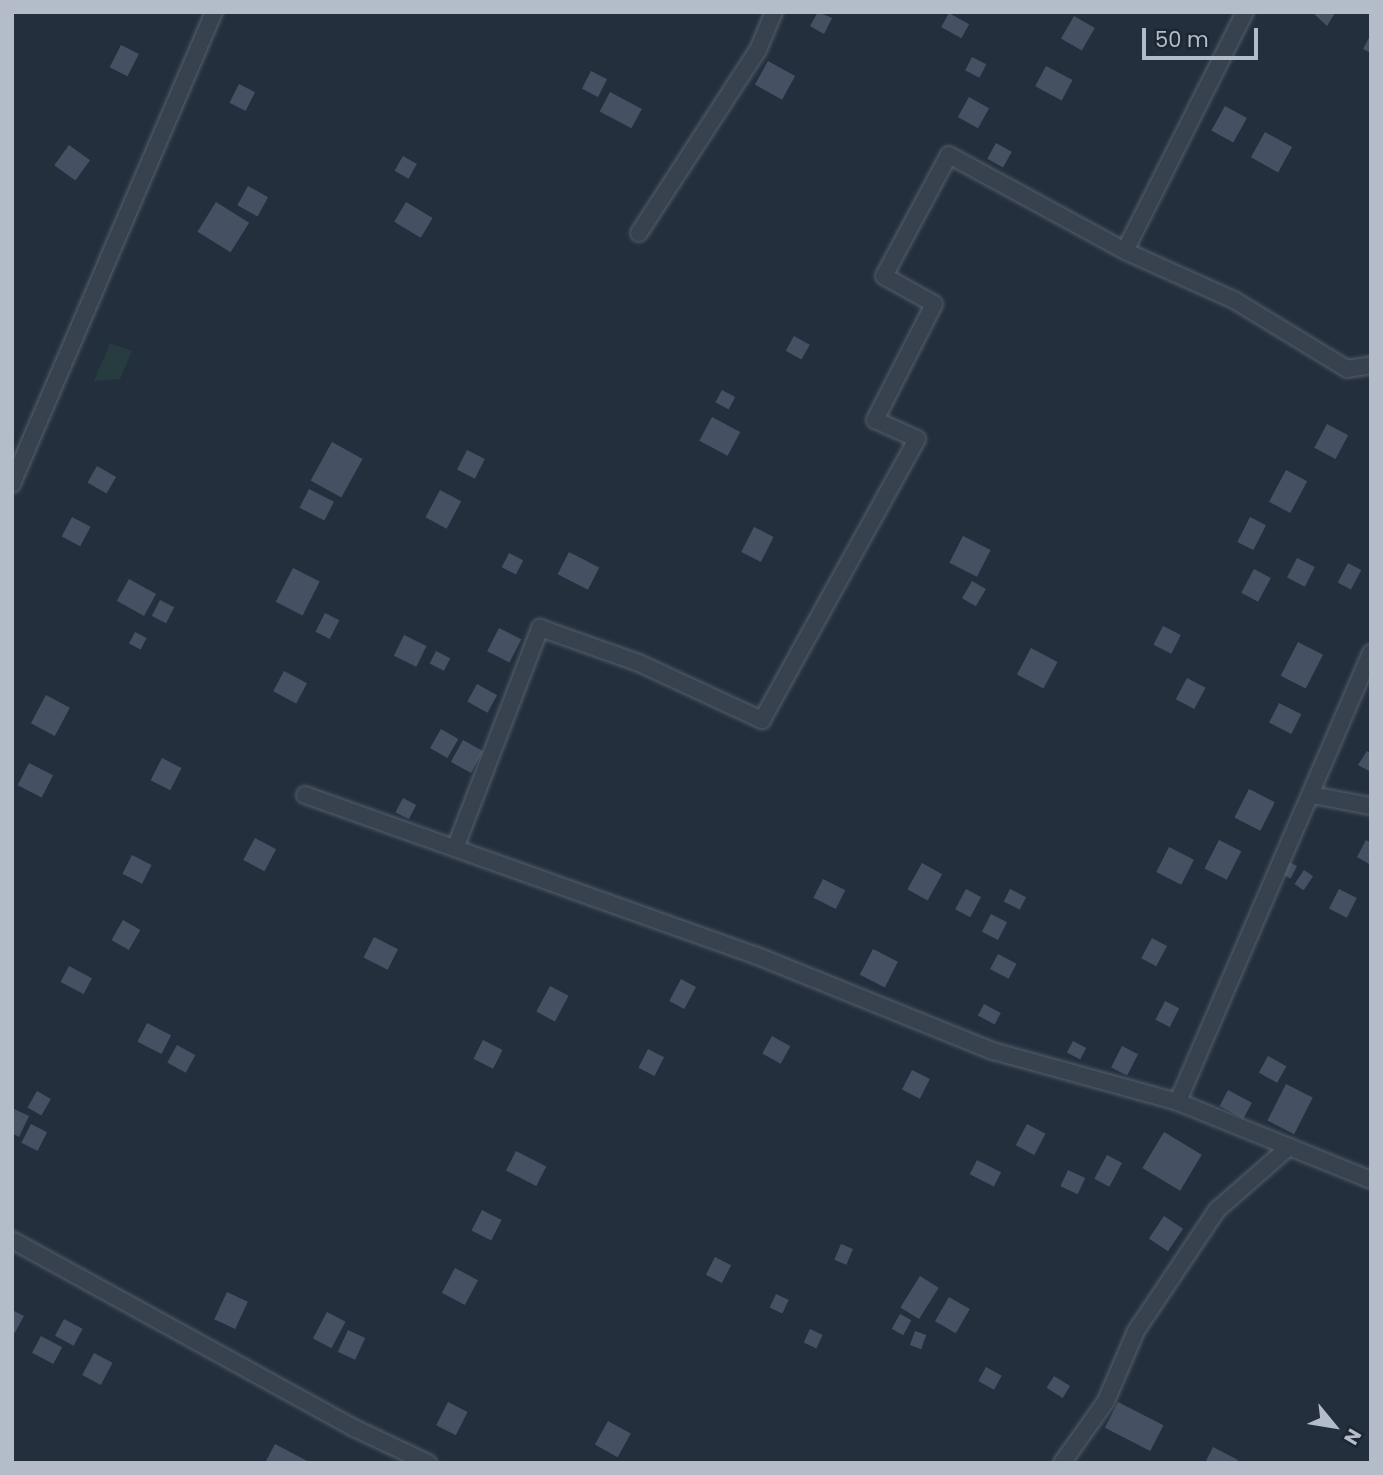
<!DOCTYPE html>
<html>
<head>
<meta charset="utf-8">
<style>
  body { margin:0 }
  #map { position:relative; width:1383px; height:1475px; overflow:hidden; background:#242f3e; font-family:Poppins,sans-serif }
  div>[style] { position:absolute }
  .green>* { inset:0; background:#263c3f }
  .building>* { inset:0; background:#455162; transform-origin:0 0 }
  .roads { filter:drop-shadow(0 0 2px #565f6c) drop-shadow(0 0 2px #565f6c) }
  .street>* { height:16px; margin:-8px; padding:0 8px; transform-origin:8px; border-radius:8px; background:#38414e }
  span { translate:-50% -50%; white-space:nowrap; text-align:center; line-height:1.15; -webkit-text-stroke:6px #1d2633; paint-order:stroke }
  .frame { position:absolute; inset:0; border:14px solid #b4bcc9; pointer-events:none }
  .north { position:absolute; left:1299px; top:1391px; width:70px; height:70px; -webkit-text-stroke:5px #1d2633; paint-order:stroke; rotate:120deg; font-size:19px; font-weight:700; line-height:28px; text-align:center; color:#b4bcc9 }
  .north::after { content:''; display:block; margin:auto; width:24px; height:32px; background:#b4bcc9; clip-path:polygon(50% 0,100% 100%,50% 72%,0 100%) }
  .scale { position:absolute; left:1142px; top:28px; width:116px; height:32px; box-sizing:border-box; border:4px solid #b4bcc9; border-top:0; padding-left:9px; font-size:21px; line-height:24px; white-space:nowrap; color:#b4bcc9; -webkit-text-stroke:5px #1d2633; paint-order:stroke }
</style>
</head>
<body>
<div id="map">
  <div class="green">
    <div style="clip-path:polygon(110px 343px,132px 351px,120px 379px,94px 381px)"></div>
  </div>
  <div class="building">
    <div style="clip-path:polygon(818px 12px,832px 18px,824px 34px,810px 26px)"></div>
    <div style="clip-path:polygon(1312px 12px,1333px 12px,1335px 13px,1327px 26px)"></div>
    <div style="left:949px;top:13px;width:23px;height:16px;rotate:29deg"></div>
    <div style="left:1074px;top:16px;width:24px;height:26px;rotate:30deg"></div>
    <div style="clip-path:polygon(1371px 34px,1371px 53px,1363px 49px)"></div>
    <div style="left:121px;top:45px;width:20px;height:25px;rotate:27deg"></div>
    <div style="left:972px;top:57px;width:16px;height:15px;rotate:27deg"></div>
    <div style="left:768px;top:61px;width:31px;height:27px;rotate:29deg"></div>
    <div style="left:1046px;top:66px;width:30px;height:23px;rotate:28deg"></div>
    <div style="left:591px;top:71px;width:18px;height:20px;rotate:27deg"></div>
    <div style="left:239px;top:84px;width:18px;height:21px;rotate:27deg"></div>
    <div style="left:610px;top:92px;width:36px;height:22px;rotate:28deg"></div>
    <div style="left:969px;top:97px;width:23px;height:23px;rotate:29deg"></div>
    <div style="left:1225px;top:106px;width:25px;height:28px;rotate:29deg"></div>
    <div style="left:1265px;top:132px;width:31px;height:29px;rotate:29deg"></div>
    <div style="left:996px;top:143px;width:18px;height:18px;rotate:29deg"></div>
    <div style="left:69px;top:145px;width:26px;height:25px;rotate:36deg"></div>
    <div style="left:403px;top:156px;width:16px;height:17px;rotate:30deg"></div>
    <div style="left:248px;top:186px;width:23px;height:22px;rotate:29deg"></div>
    <div style="left:216px;top:202px;width:39px;height:35px;rotate:32deg"></div>
    <div style="left:406px;top:202px;width:31px;height:23px;rotate:31deg"></div>
    <div style="left:794px;top:336px;width:18px;height:17px;rotate:29deg"></div>
    <div style="left:722px;top:390px;width:15px;height:14px;rotate:28deg"></div>
    <div style="left:712px;top:417px;width:32px;height:27px;rotate:28deg"></div>
    <div style="left:1327px;top:424px;width:24px;height:27px;rotate:28deg"></div>
    <div style="left:332px;top:442px;width:35px;height:44px;rotate:29deg"></div>
    <div style="left:467px;top:450px;width:20px;height:22px;rotate:27deg"></div>
    <div style="left:97px;top:466px;width:22px;height:19px;rotate:30deg"></div>
    <div style="left:1286px;top:470px;width:24px;height:36px;rotate:28deg"></div>
    <div style="left:309px;top:489px;width:28px;height:21px;rotate:27deg"></div>
    <div style="left:440px;top:490px;width:24px;height:31px;rotate:28deg"></div>
    <div style="left:72px;top:517px;width:21px;height:22px;rotate:28deg"></div>
    <div style="left:1250px;top:517px;width:18px;height:28px;rotate:27deg"></div>
    <div style="left:754px;top:527px;width:22px;height:28px;rotate:27deg"></div>
    <div style="left:963px;top:536px;width:31px;height:30px;rotate:27deg"></div>
    <div style="left:569px;top:552px;width:34px;height:25px;rotate:27deg"></div>
    <div style="left:509px;top:553px;width:16px;height:16px;rotate:27deg"></div>
    <div style="left:1297px;top:558px;width:20px;height:22px;rotate:27deg"></div>
    <div style="left:1348px;top:563px;width:15px;height:22px;rotate:28deg"></div>
    <div style="left:293px;top:568px;width:30px;height:38px;rotate:27deg"></div>
    <div style="left:1254px;top:569px;width:19px;height:27px;rotate:28deg"></div>
    <div style="left:129px;top:579px;width:31px;height:25px;rotate:29deg"></div>
    <div style="left:972px;top:581px;width:16px;height:20px;rotate:30deg"></div>
    <div style="left:160px;top:600px;width:16px;height:18px;rotate:27deg"></div>
    <div style="left:325px;top:613px;width:16px;height:21px;rotate:27deg"></div>
    <div style="left:1163px;top:626px;width:20px;height:21px;rotate:27deg"></div>
    <div style="left:499px;top:628px;width:25px;height:26px;rotate:27deg"></div>
    <div style="left:135px;top:632px;width:13px;height:13px;rotate:27deg"></div>
    <div style="left:404px;top:635px;width:25px;height:23px;rotate:26deg"></div>
    <div style="left:1298px;top:642px;width:28px;height:38px;rotate:27deg"></div>
    <div style="left:1031px;top:648px;width:30px;height:30px;rotate:28deg"></div>
    <div style="left:436px;top:651px;width:16px;height:14px;rotate:27deg"></div>
    <div style="left:284px;top:671px;width:26px;height:23px;rotate:28deg"></div>
    <div style="left:1187px;top:678px;width:21px;height:24px;rotate:28deg"></div>
    <div style="left:477px;top:684px;width:23px;height:20px;rotate:29deg"></div>
    <div style="left:46px;top:695px;width:27px;height:32px;rotate:28deg"></div>
    <div style="left:1279px;top:703px;width:25px;height:22px;rotate:27deg"></div>
    <div style="left:441px;top:729px;width:20px;height:22px;rotate:30deg"></div>
    <div style="left:463px;top:740px;width:23px;height:25px;rotate:29deg"></div>
    <div style="clip-path:polygon(1367px 751px,1371px 753px,1371px 772px,1358px 765px)"></div>
    <div style="left:162px;top:758px;width:22px;height:25px;rotate:27deg"></div>
    <div style="left:29px;top:763px;width:27px;height:25px;rotate:27deg"></div>
    <div style="left:1249px;top:789px;width:29px;height:32px;rotate:27deg"></div>
    <div style="left:403px;top:798px;width:15px;height:16px;rotate:28deg"></div>
    <div style="left:255px;top:838px;width:24px;height:25px;rotate:28deg"></div>
    <div style="left:1219px;top:840px;width:25px;height:32px;rotate:27deg"></div>
    <div style="clip-path:polygon(1366px 840px,1371px 843px,1371px 865px,1357px 857px)"></div>
    <div style="left:1169px;top:847px;width:28px;height:28px;rotate:27deg"></div>
    <div style="left:132px;top:855px;width:22px;height:21px;rotate:27deg"></div>
    <div style="left:1289px;top:862px;width:9px;height:14px;rotate:27deg"></div>
    <div style="left:922px;top:863px;width:23px;height:30px;rotate:29deg"></div>
    <div style="left:1304px;top:870px;width:11px;height:17px;rotate:34deg"></div>
    <div style="left:823px;top:879px;width:25px;height:21px;rotate:27deg"></div>
    <div style="left:966px;top:889px;width:17px;height:23px;rotate:28deg"></div>
    <div style="left:1010px;top:889px;width:18px;height:14px;rotate:27deg"></div>
    <div style="left:1339px;top:889px;width:20px;height:22px;rotate:27deg"></div>
    <div style="left:991px;top:914px;width:18px;height:20px;rotate:27deg"></div>
    <div style="left:123px;top:920px;width:20px;height:23px;rotate:30deg"></div>
    <div style="left:374px;top:937px;width:27px;height:23px;rotate:27deg"></div>
    <div style="left:1152px;top:938px;width:17px;height:23px;rotate:28deg"></div>
    <div style="left:873px;top:949px;width:28px;height:29px;rotate:27deg"></div>
    <div style="left:998px;top:954px;width:21px;height:17px;rotate:28deg"></div>
    <div style="left:69px;top:966px;width:26px;height:18px;rotate:28deg"></div>
    <div style="left:681px;top:979px;width:17px;height:25px;rotate:28deg"></div>
    <div style="left:550px;top:986px;width:21px;height:29px;rotate:28deg"></div>
    <div style="left:1165px;top:1001px;width:16px;height:21px;rotate:27deg"></div>
    <div style="left:984px;top:1004px;width:19px;height:13px;rotate:28deg"></div>
    <div style="left:147px;top:1023px;width:27px;height:21px;rotate:27deg"></div>
    <div style="left:772px;top:1036px;width:21px;height:20px;rotate:29deg"></div>
    <div style="left:483px;top:1040px;width:22px;height:21px;rotate:27deg"></div>
    <div style="left:1073px;top:1041px;width:15px;height:13px;rotate:28deg"></div>
    <div style="left:177px;top:1045px;width:21px;height:20px;rotate:29deg"></div>
    <div style="left:1122px;top:1046px;width:18px;height:24px;rotate:27deg"></div>
    <div style="left:648px;top:1049px;width:18px;height:21px;rotate:27deg"></div>
    <div style="left:1268px;top:1056px;width:21px;height:19px;rotate:29deg"></div>
    <div style="left:912px;top:1070px;width:20px;height:22px;rotate:27deg"></div>
    <div style="left:1286px;top:1084px;width:30px;height:41px;rotate:27deg"></div>
    <div style="left:1228px;top:1090px;width:27px;height:18px;rotate:28deg"></div>
    <div style="left:37px;top:1091px;width:16px;height:19px;rotate:30deg"></div>
    <div style="clip-path:polygon(12px 1108px,29px 1116px,19px 1137px,12px 1133px)"></div>
    <div style="left:31px;top:1124px;width:18px;height:21px;rotate:27deg"></div>
    <div style="left:1027px;top:1124px;width:21px;height:24px;rotate:28deg"></div>
    <div style="left:1164px;top:1132px;width:44px;height:42px;rotate:31deg"></div>
    <div style="left:516px;top:1151px;width:34px;height:22px;rotate:27deg"></div>
    <div style="left:1107px;top:1155px;width:17px;height:27px;rotate:28deg"></div>
    <div style="left:977px;top:1160px;width:27px;height:16px;rotate:27deg"></div>
    <div style="left:1068px;top:1170px;width:19px;height:18px;rotate:25deg"></div>
    <div style="left:482px;top:1210px;width:22px;height:23px;rotate:27deg"></div>
    <div style="left:1164px;top:1216px;width:23px;height:27px;rotate:34deg"></div>
    <div style="left:841px;top:1244px;width:13px;height:17px;rotate:23deg"></div>
    <div style="left:715px;top:1257px;width:18px;height:20px;rotate:27deg"></div>
    <div style="left:455px;top:1268px;width:26px;height:28px;rotate:28deg"></div>
    <div style="left:920px;top:1276px;width:22px;height:37px;rotate:32deg"></div>
    <div style="left:227px;top:1292px;width:23px;height:30px;rotate:25deg"></div>
    <div style="left:776px;top:1294px;width:14px;height:15px;rotate:25deg"></div>
    <div style="left:949px;top:1297px;width:24px;height:28px;rotate:30deg"></div>
    <div style="clip-path:polygon(12px 1310px,24px 1316px,14px 1334px,12px 1333px)"></div>
    <div style="left:327px;top:1312px;width:21px;height:30px;rotate:28deg"></div>
    <div style="left:900px;top:1314px;width:13px;height:17px;rotate:29deg"></div>
    <div style="left:64px;top:1319px;width:21px;height:19px;rotate:28deg"></div>
    <div style="left:810px;top:1329px;width:14px;height:15px;rotate:25deg"></div>
    <div style="left:348px;top:1330px;width:19px;height:24px;rotate:25deg"></div>
    <div style="left:915px;top:1331px;width:12px;height:15px;rotate:20deg"></div>
    <div style="left:41px;top:1336px;width:24px;height:19px;rotate:28deg"></div>
    <div style="left:94px;top:1353px;width:21px;height:25px;rotate:28deg"></div>
    <div style="left:986px;top:1367px;width:18px;height:16px;rotate:29deg"></div>
    <div style="left:1054px;top:1376px;width:19px;height:14px;rotate:32deg"></div>
    <div style="left:448px;top:1402px;width:22px;height:26px;rotate:27deg"></div>
    <div style="left:1118px;top:1402px;width:51px;height:29px;rotate:27deg"></div>
    <div style="left:608px;top:1421px;width:26px;height:27px;rotate:29deg"></div>
    <div style="clip-path:polygon(275px 1444px,311px 1463px,265px 1463px)"></div>
    <div style="clip-path:polygon(1213px 1447px,1238px 1460px,1236px 1463px,1205px 1463px)"></div>
  </div>
  <div class="roads">
    <div class="street">
      <div style="left:1245px;top:12px;width:267px;rotate:116.7deg"></div>
      <div style="left:1125px;top:251px;width:120px;rotate:24.2deg"></div>
      <div style="left:1234px;top:300px;width:132px;rotate:31.4deg"></div>
      <div style="left:1347px;top:369px;width:24px;rotate:-9deg"></div>
      <div style="left:639px;top:233px;width:218px;rotate:-57deg"></div>
      <div style="left:758px;top:50px;width:41px;rotate:-67.2deg"></div>
      <div style="left:12px;top:484px;width:513px;rotate:-66.83deg"></div>
      <div style="left:1371px;top:653px;width:489px;rotate:113.3deg"></div>
      <div style="left:1178px;top:1102px;width:208px;rotate:22deg"></div>
      <div style="left:305px;top:795px;width:478px;rotate:19.6deg"></div>
      <div style="left:755px;top:955px;width:257px;rotate:22deg"></div>
      <div style="left:993px;top:1051px;width:192px;rotate:15.4deg"></div>
      <div style="left:1312px;top:795px;width:60px;rotate:10.6deg"></div>
      <div style="left:456px;top:846px;width:234px;rotate:-68.9deg"></div>
      <div style="left:540px;top:628px;width:105px;rotate:19.5deg"></div>
      <div style="left:639px;top:663px;width:136px;rotate:24.9deg"></div>
      <div style="left:762px;top:720px;width:321px;rotate:-61.1deg"></div>
      <div style="left:917px;top:439px;width:46px;rotate:-155.7deg"></div>
      <div style="left:875px;top:420px;width:130px;rotate:-63deg"></div>
      <div style="left:934px;top:304px;width:57px;rotate:-150.8deg"></div>
      <div style="left:884px;top:276px;width:137px;rotate:-61.8deg"></div>
      <div style="left:949px;top:155px;width:200px;rotate:28.6deg"></div>
      <div style="left:12px;top:1240px;width:390px;rotate:28.8deg"></div>
      <div style="left:354px;top:1428px;width:82px;rotate:25.3deg"></div>
      <div style="left:1062px;top:1463px;width:76px;rotate:-54.6deg"></div>
      <div style="left:1106px;top:1401px;width:76px;rotate:-66.8deg"></div>
      <div style="left:1136px;top:1331px;width:146px;rotate:-56.2deg"></div>
      <div style="left:1217px;top:1210px;width:96px;rotate:-41.2deg"></div>
    </div>
  </div>
  <div class="frame"></div>
  <div class="north">N</div>
  <div class="scale">50 m</div>
</div>
</body>
</html>
